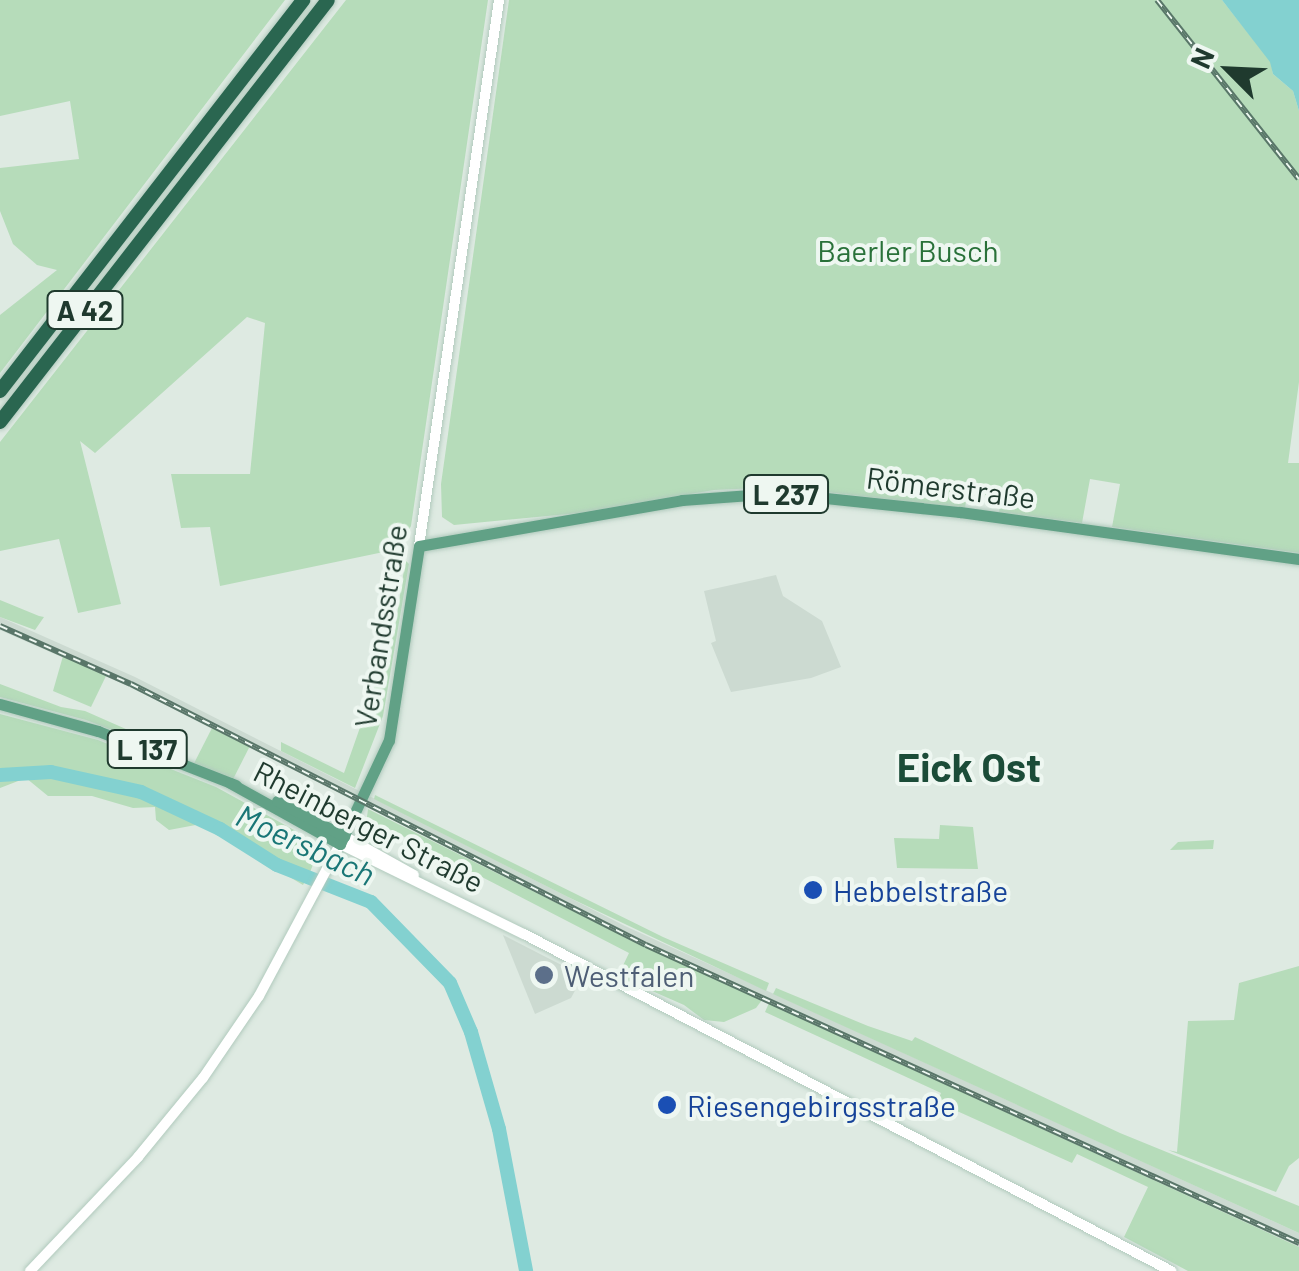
<!DOCTYPE html>
<html>
<head>
<meta charset="utf-8">
<style>
  body { margin:0 }
  #map { position:relative; width:1299px; height:1271px; overflow:hidden; background:#deeae2; font-family:Barlow,sans-serif }
  div>[style] { position:absolute }
  .built>* { inset:0; background:#ccdad1 }
  .green>* { inset:0; background:#b6dcba; transform-origin:0 0 }
  .water>* { inset:0; background:#83d1d0 }
  .river>* { height:14px; margin:-7px; padding:0 7px; transform-origin:7px; border-radius:7px; background:#83d1d0 }
  .roads { filter:drop-shadow(0 0 2px #b1cabd) drop-shadow(0 0 2px #b1cabd) }
  .secondary>* { height:10px; margin:-5px; padding:0 5px; transform-origin:5px; border-radius:5px; background:#fff }
  .primary>* { height:11px; margin:-5.5px; padding:0 5.5px; transform-origin:5.5px; border-radius:5.5px; background:#61a186 }
  .highway>* { height:14px; margin:-7px; padding:0 7px; transform-origin:7px; border-radius:7px; background:#2a6650 }
  .rail>* { height:6px; margin-top:-3px; transform-origin:0; background:repeating-linear-gradient(90deg,#eef7f1 0 8px,#597669 0 16px); box-sizing:border-box; border-block:2px solid #597669 }
  .dots>* { width:28px; height:28px; translate:-50% -50%; box-sizing:border-box; border:5px solid #eef7f1; border-radius:50% }
  span { translate:-50% -50%; white-space:nowrap; text-align:center; line-height:1.15; -webkit-text-stroke:8px #eef7f1; paint-order:stroke }
  .shield-label span { padding:2px 8px; background:#eef7f1; border:2px solid; border-radius:8px; -webkit-text-stroke-width:0 }
  .shield-label { font-size:28px; color:#1f3a2e; font-weight:700 }
  .park-label { font-size:30px; color:#297139 }
  .street-label { font-size:30px; color:#1f3a2e }
  .transit-label { font-size:30px; color:#164399 }
  .left { translate:0 -50%; text-align:left }
  .service-label { font-size:30px; color:#4e5e75 }
  .water-label { font-size:32px; color:#197676; font-style:italic }
  .district-label { font-size:40px; color:#1b4c38; font-weight:700 }
  .north { position:absolute; left:1179px; top:20px; width:100px; height:100px; -webkit-text-stroke:8px #eef7f1; paint-order:stroke; rotate:294deg; font-size:28px; font-weight:700; line-height:40px; text-align:center; color:#1f3a2e }
  .north::after { content:''; display:block; margin:auto; width:35px; height:45px; background:#1f3a2e; clip-path:polygon(50% 0,100% 100%,50% 72%,0 100%) }
</style>
</head>
<body>
<div id="map">
  <div class="built">
    <div style="clip-path:polygon(776px 575px,783px 596px,822px 621px,841px 667px,811px 678px,731px 692px,711px 643px,716px 641px,704px 591px)"></div>
    <div style="clip-path:polygon(0 617px,135px 677px,625px 926px,1299px 1233px,1299px 1247px,607px 928px,130px 687px,0 630px)"></div>
    <div style="clip-path:polygon(503px 935px,583px 976px,571px 998px,535px 1014px)"></div>
  </div>
  <div class="green">
    <div style="clip-path:polygon(0 0,285px 0,0 373px,0 315px,57px 270px,37px 265px,13px 244px,0 211px,0 168px,79px 159px,70px 101px,0 116px)"></div>
    <div style="clip-path:polygon(346px 0,488px 0,411px 526px,398px 549px,220px 586px,210px 527px,181px 528px,171px 474px,250px 474px,265px 323px,247px 317px,95px 453px,80px 441px,121px 604px,78px 613px,59px 539px,0 551px,0 442px)"></div>
    <div style="clip-path:polygon(509px 0,1222px 0,1271px 62px,1273px 74px,1293px 91px,1299px 111px,1299px 382px,1288px 463px,1299px 463px,1299px 553px,1112px 527px,1120px 484px,1090px 479px,1082px 523px,999px 512px,1001px 500px,967px 495px,965px 508px,782px 487px,714px 490px,579px 513px,454px 525px,442px 517px,441px 484px)"></div>
    <div style="clip-path:polygon(401px 556px,409px 564px,383px 716px,355px 788px,281px 751px,281px 742px,344px 773px,395px 628px,405px 563px)"></div>
    <div style="clip-path:polygon(0 600px,39px 616px,44px 617px,35px 630px,0 617px)"></div>
    <div style="clip-path:polygon(63px 656px,106px 676px,91px 707px,53px 691px)"></div>
    <div style="clip-path:polygon(0 684px,61px 707px,85px 711px,144px 737px,143px 742px,86px 720px,0 697px)"></div>
    <div style="clip-path:polygon(0 714px,98px 740px,216px 787px,316px 842px,319px 850px,310px 872px,303px 885px,201px 824px,169px 830px,156px 820px,155px 807px,133px 808px,92px 796px,48px 796px,26px 778px,0 788px)"></div>
    <div style="left:212px;top:728px;width:42px;height:39px;rotate:27deg"></div>
    <div style="clip-path:polygon(375px 795px,663px 937px,769px 983px,766px 991px,568px 897px,374px 799px)"></div>
    <div style="clip-path:polygon(368px 809px,607px 928px,762px 1000px,756px 1008px,724px 1022px,704px 1020px,684px 1005px,618px 976px,629px 953px,387px 828px,381px 839px,364px 840px)"></div>
    <div style="clip-path:polygon(940px 825px,973px 827px,978px 869px,897px 868px,894px 838px,939px 839px)"></div>
    <div style="clip-path:polygon(1214px 840px,1213px 849px,1170px 850px,1178px 842px)"></div>
    <div style="clip-path:polygon(1299px 966px,1299px 1158px,1289px 1166px,1276px 1192px,1168px 1150px,1177px 1152px,1188px 1021px,1234px 1020px,1239px 983px)"></div>
    <div style="clip-path:polygon(776px 988px,868px 1026px,912px 1041px,915px 1037px,1120px 1133px,1299px 1206px,1299px 1233px,773px 994px)"></div>
    <div style="clip-path:polygon(769px 1003px,1299px 1247px,1299px 1271px,1188px 1271px,1124px 1237px,1148px 1187px,1077px 1154px,1072px 1163px,937px 1102px,941px 1093px,765px 1012px)"></div>
  </div>
  <div class="water">
    <div style="clip-path:polygon(1222px 0,1299px 0,1299px 111px,1293px 91px,1273px 74px,1270px 62px)"></div>
  </div>
  <div class="river">
    <div style="left:0;top:775px;width:51px;rotate:-3.4deg"></div>
    <div style="left:51px;top:772px;width:92px;rotate:12.5deg"></div>
    <div style="left:141px;top:792px;width:87px;rotate:25.1deg"></div>
    <div style="left:220px;top:829px;width:67px;rotate:32.3deg"></div>
    <div style="left:277px;top:865px;width:101px;rotate:21.5deg"></div>
    <div style="left:371px;top:902px;width:113px;rotate:45.7deg"></div>
    <div style="left:450px;top:983px;width:53px;rotate:66.8deg"></div>
    <div style="left:471px;top:1032px;width:101px;rotate:73.9deg"></div>
    <div style="left:499px;top:1129px;width:145px;rotate:79.2deg"></div>
  </div>
  <div class="roads">
    <div class="secondary">
      <div style="left:419px;top:546px;width:552px;rotate:-81.66deg"></div>
      <div style="left:344px;top:836px;width:80px;rotate:29.1deg"></div>
      <div style="left:30px;top:1271px;width:157px;rotate:-46.5deg"></div>
      <div style="left:138px;top:1157px;width:102px;rotate:-50.6deg"></div>
      <div style="left:203px;top:1078px;width:99px;rotate:-55.7deg"></div>
      <div style="left:259px;top:996px;width:172px;rotate:-61.9deg"></div>
      <div style="left:340px;top:844px;width:205px;rotate:26.1deg"></div>
      <div style="left:524px;top:934px;width:730px;rotate:27.51deg"></div>
    </div>
    <div class="primary">
      <div style="left:0;top:704px;width:102px;rotate:15.4deg"></div>
      <div style="left:98px;top:731px;width:148px;rotate:21.4deg"></div>
      <div style="left:230px;top:783px;width:126px;rotate:29deg"></div>
      <div style="left:340px;top:844px;width:115px;rotate:-64.8deg"></div>
      <div style="left:389px;top:740px;width:196px;rotate:-81.2deg"></div>
      <div style="left:419px;top:546px;width:267px;rotate:-9.9deg"></div>
      <div style="left:682px;top:500px;width:96px;rotate:-4.2deg"></div>
      <div style="left:778px;top:493px;width:183px;rotate:6deg"></div>
      <div style="left:960px;top:512px;width:342px;rotate:7.9deg"></div>
      <div style="left:277px;top:801px;width:76px;rotate:27.6deg"></div>
    </div>
    <div class="highway">
      <div style="left:0;top:391px;width:495px;rotate:-52.2deg"></div>
      <div style="left:0;top:422px;width:534px;rotate:-52.14deg"></div>
    </div>
  </div>
  <div class="rail">
    <div style="left:1157px;top:0;width:228px;rotate:51.6deg"></div>
    <div style="left:0;top:626px;width:143px;rotate:23.9deg"></div>
    <div style="left:131px;top:684px;width:577px;rotate:26.88deg"></div>
    <div style="left:646px;top:945px;width:718px;rotate:24.53deg"></div>
  </div>
  <div class="dots">
    <div style="left:813px;top:890px;background:#1a4fb4"></div>
    <div style="left:544px;top:975px;background:#5c6f8a"></div>
    <div style="left:667px;top:1105px;background:#1a4fb4"></div>
  </div>
  <div class="shield-label">
    <span style="left:85px;top:310px">A 42</span>
    <span style="left:786px;top:494px">L 237</span>
    <span style="left:147px;top:749px">L 137</span>
  </div>
  <div class="park-label">
    <span style="left:908px;top:250px">Baerler Busch</span>
  </div>
  <div class="street-label">
    <span style="left:951px;top:487px;rotate:7deg">Römerstraße</span>
    <span style="left:380px;top:626px;rotate:-81deg">Verbandsstraße</span>
    <span style="left:369px;top:826px;rotate:27deg">Rheinberger Straße</span>
  </div>
  <div class="transit-label">
    <span class="left" style="left:833px;top:890px">Hebbelstraße</span>
    <span class="left" style="left:687px;top:1105px">Riesengebirgsstraße</span>
  </div>
  <div class="service-label">
    <span class="left" style="left:564px;top:975px">Westfalen</span>
  </div>
  <div class="water-label">
    <span style="left:306px;top:844px;rotate:25deg">Moersbach</span>
  </div>
  <div class="district-label">
    <span style="left:969px;top:766px">Eick Ost</span>
  </div>
  <div class="north">N</div>
</div>
</body>
</html>
